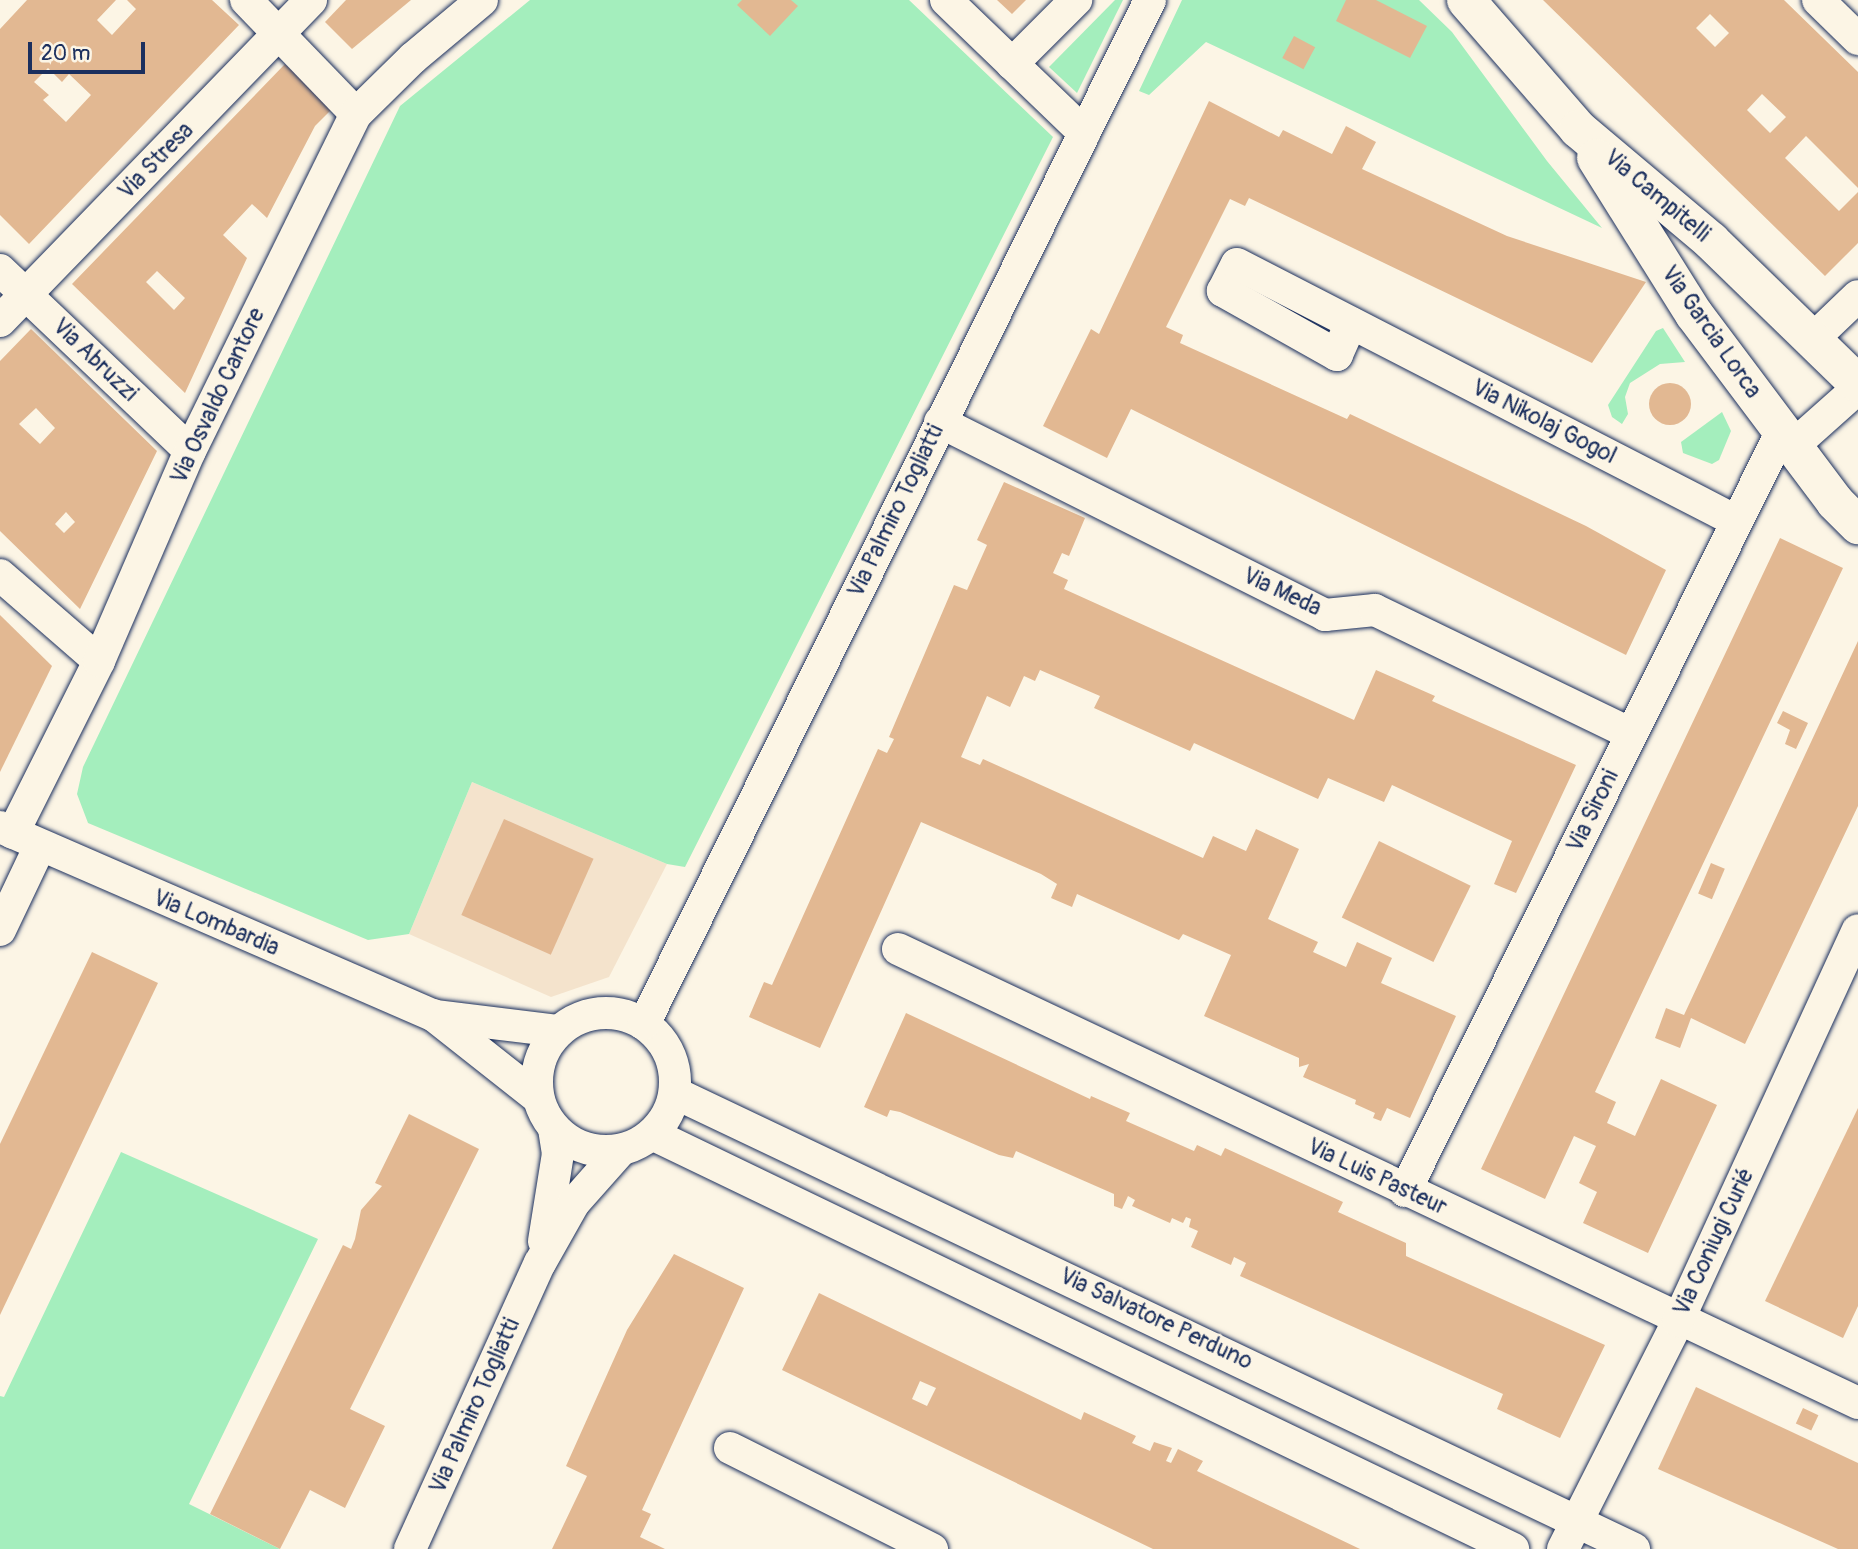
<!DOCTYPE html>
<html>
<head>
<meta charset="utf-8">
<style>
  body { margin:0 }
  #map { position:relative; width:1858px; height:1549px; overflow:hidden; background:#fcf5e5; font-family:Pangolin,sans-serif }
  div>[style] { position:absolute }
  .built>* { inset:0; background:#f4e3cc }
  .green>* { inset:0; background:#a4eebd }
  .building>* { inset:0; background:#e2b892; transform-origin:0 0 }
  .round { border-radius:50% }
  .roads { filter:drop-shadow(0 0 2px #1b2f5e) drop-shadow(0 0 2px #1b2f5e) }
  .minor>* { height:32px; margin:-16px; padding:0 16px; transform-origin:16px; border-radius:16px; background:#fcf5e5 }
  .minor>.ring { margin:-16px; padding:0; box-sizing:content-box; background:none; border:32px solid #fcf5e5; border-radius:50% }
  .tertiary>* { height:38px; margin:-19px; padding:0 19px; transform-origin:19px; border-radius:19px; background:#fcf5e5 }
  span { translate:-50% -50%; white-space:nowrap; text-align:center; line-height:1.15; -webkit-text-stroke:5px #fcf5e5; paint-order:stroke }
  .street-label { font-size:23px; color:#1b2f5e }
  .scale { position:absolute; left:28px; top:42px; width:117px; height:32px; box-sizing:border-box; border:4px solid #1b2f5e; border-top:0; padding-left:9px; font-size:21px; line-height:24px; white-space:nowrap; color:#1b2f5e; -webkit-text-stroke:5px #fcf5e5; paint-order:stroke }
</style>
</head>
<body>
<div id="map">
  <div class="built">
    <div style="clip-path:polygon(472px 782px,667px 864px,609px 977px,551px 997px,409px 934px)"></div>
  </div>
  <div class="green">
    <div style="clip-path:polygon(530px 0,909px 0,1053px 137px,685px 867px,667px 864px,472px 782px,409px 934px,368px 940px,88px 823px,77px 794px,83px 767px,400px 106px)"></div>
    <div style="clip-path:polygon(1115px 0,1123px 0,1077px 93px,1049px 67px)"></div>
    <div style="clip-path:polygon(1182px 0,1419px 0,1452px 32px,1547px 161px,1602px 228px,1206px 42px,1149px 95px,1139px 91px)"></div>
    <div style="clip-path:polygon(1663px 328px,1685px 362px,1660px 364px,1630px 383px,1625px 397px,1628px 414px,1622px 424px,1612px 417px,1608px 405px,1656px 331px)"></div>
    <div style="clip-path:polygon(1722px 412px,1731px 431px,1719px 460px,1712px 464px,1683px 453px,1681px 442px)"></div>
    <div style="clip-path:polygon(121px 1152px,318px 1239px,189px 1504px,280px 1549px,0 1549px,0 1396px,4px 1397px)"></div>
  </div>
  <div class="building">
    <div style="clip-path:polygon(evenodd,27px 0,116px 0,97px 20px,112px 35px,136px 9px,127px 0,212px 0,239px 25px,29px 244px,0 215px,0 29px,27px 0,48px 68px,62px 82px,69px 74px,91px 95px,66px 122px,43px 100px,49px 95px,34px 82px,48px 68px)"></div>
    <div style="clip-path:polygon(346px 0,411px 0,352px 49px,325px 22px)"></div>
    <div style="clip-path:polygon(742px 0,791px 0,798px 6px,770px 36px,737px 5px)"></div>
    <div style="clip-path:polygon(997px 0,1026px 0,1012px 14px)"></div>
    <div style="clip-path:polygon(1346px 0,1376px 0,1427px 26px,1410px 58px,1336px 21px)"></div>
    <div style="clip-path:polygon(evenodd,1543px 0,1784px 0,1858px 72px,1858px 188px,1806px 136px,1785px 158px,1839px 211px,1858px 192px,1858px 243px,1825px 276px,1543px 0,1710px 14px,1729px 33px,1715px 47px,1696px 28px,1710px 14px,1543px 0,1762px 94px,1786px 117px,1770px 133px,1747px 110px,1762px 94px)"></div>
    <div style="left:1294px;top:36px;width:24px;height:25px;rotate:28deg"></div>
    <div style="clip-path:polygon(evenodd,285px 64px,332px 109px,315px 126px,267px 218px,252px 204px,223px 235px,247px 258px,185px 393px,72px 284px,285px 64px,157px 271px,185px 298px,174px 310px,146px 282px,157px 271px)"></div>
    <div style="clip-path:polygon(1209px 101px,1279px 137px,1283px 130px,1332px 154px,1346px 126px,1376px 142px,1362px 169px,1507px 236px,1646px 282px,1592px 363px,1249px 198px,1245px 206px,1230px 199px,1166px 327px,1183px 335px,1180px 343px,1347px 419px,1350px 414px,1586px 526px,1666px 570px,1626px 655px,1131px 409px,1107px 458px,1043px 426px,1091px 329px,1099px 334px)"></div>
    <div style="clip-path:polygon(evenodd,31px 329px,157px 451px,80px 609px,0 531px,0 361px,31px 329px,36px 408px,55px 428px,40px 444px,19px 424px,36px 408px,31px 329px,66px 512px,75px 522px,64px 533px,55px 524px,66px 512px)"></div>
    <div class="round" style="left:1649px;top:383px;width:42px;height:42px"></div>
    <div style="clip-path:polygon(1004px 482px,1085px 518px,1069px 556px,1062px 553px,1053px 573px,1068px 580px,1064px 589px,1354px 720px,1376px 670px,1435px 696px,1432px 701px,1576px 765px,1516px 893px,1494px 884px,1512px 841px,1392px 785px,1384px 802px,1328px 778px,1318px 799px,1194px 743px,1190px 751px,1094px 708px,1100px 696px,1040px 670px,1035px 681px,1024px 676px,1010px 707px,987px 696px,961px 757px,980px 765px,983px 759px,1203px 858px,1213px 836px,1246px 851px,1256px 829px,1299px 849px,1268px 919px,1318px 942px,1313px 952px,1346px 967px,1357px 942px,1392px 958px,1381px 983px,1456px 1016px,1410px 1118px,1387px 1108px,1381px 1121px,1373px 1118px,1375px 1113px,1355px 1104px,1356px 1100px,1303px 1077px,1309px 1064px,1299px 1067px,1299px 1058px,1204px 1016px,1231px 955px,1183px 934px,1179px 940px,1077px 894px,1072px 907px,1051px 898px,1057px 884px,1041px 874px,921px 822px,820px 1048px,749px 1017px,764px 982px,772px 985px,878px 749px,887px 753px,894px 739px,889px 737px,954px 585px,967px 590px,987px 545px,977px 540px)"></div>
    <div style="clip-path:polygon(1780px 538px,1843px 568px,1595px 1092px,1616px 1102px,1607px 1123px,1635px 1136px,1661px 1079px,1717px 1105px,1648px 1253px,1583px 1223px,1597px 1192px,1579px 1183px,1596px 1146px,1574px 1136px,1545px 1199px,1481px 1169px)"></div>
    <div style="clip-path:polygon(0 615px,52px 666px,0 772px)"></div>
    <div style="clip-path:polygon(1858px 641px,1858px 806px,1745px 1044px,1691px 1018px,1680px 1048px,1655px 1038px,1666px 1008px,1684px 1015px)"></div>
    <div style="clip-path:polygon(1783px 711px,1808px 723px,1796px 749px,1785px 744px,1790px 730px,1777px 723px)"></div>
    <div style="left:504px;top:819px;width:98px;height:105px;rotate:24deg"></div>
    <div style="left:1379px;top:841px;width:102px;height:85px;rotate:26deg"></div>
    <div style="left:1711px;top:863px;width:15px;height:33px;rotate:23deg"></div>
    <div style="clip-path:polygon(92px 952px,158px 983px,0 1315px,0 1144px)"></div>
    <div style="clip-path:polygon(906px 1013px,1090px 1099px,1091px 1096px,1130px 1113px,1126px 1121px,1194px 1151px,1197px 1145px,1221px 1156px,1225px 1148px,1343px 1202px,1338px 1212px,1406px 1243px,1406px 1256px,1605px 1345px,1560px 1438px,1497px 1409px,1503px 1394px,1240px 1276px,1246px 1263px,1234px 1257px,1231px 1265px,1191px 1247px,1198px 1231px,1189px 1227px,1191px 1219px,1186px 1217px,1183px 1223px,1172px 1218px,1170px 1223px,1132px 1206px,1135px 1200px,1128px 1196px,1122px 1209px,1114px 1206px,1114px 1194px,1016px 1151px,1013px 1158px,999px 1155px,900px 1112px,890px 1110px,887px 1117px,864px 1107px)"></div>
    <div style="clip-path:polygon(1858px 1108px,1858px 1306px,1843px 1338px,1765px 1301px)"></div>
    <div style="clip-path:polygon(409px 1114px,479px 1149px,350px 1409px,385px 1426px,345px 1508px,310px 1490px,280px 1549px,210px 1514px,343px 1245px,351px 1249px,355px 1239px,361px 1210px,382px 1186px,375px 1183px)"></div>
    <div style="clip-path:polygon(674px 1254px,744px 1288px,642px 1510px,651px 1514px,640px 1537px,665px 1549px,552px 1549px,587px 1476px,566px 1466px,627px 1330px)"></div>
    <div style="clip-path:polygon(evenodd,819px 1293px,1081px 1420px,1084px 1412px,1136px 1436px,1132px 1443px,1150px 1451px,1154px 1442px,1172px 1448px,1166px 1461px,1171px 1463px,1178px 1449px,1203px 1461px,1197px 1471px,1360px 1549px,1153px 1549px,782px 1370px,819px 1293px,920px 1381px,936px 1388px,927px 1406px,912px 1399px,920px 1381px)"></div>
    <div style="clip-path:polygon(1696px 1387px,1858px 1463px,1858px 1549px,1838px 1549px,1658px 1469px)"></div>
    <div style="left:1803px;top:1408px;width:17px;height:17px;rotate:25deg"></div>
  </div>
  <div class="roads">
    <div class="minor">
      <div style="left:246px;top:0;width:158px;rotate:46deg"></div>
      <div style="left:946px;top:0;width:192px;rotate:43.9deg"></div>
      <div style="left:1818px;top:0;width:56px;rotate:44.3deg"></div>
      <div style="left:1012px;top:64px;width:91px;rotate:-45deg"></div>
      <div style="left:0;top:270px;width:262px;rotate:43.6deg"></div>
      <div style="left:0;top:321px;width:447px;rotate:-45.9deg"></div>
      <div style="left:1351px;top:323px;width:35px;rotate:114deg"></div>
      <div style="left:1337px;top:355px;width:131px;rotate:-150.7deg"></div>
      <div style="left:1223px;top:291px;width:30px;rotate:-63deg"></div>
      <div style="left:1237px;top:264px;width:561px;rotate:27.25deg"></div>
      <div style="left:1813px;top:339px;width:62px;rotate:-43.7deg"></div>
      <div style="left:940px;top:422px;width:431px;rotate:26.6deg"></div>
      <div style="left:1325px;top:615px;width:50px;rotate:-5.7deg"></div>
      <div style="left:1375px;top:610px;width:284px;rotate:25.8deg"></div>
      <div style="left:1793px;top:446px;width:87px;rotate:-41.7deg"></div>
      <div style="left:0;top:575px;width:131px;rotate:41deg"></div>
      <div style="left:0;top:827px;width:472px;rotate:23.5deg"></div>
      <div style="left:433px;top:1015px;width:132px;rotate:38.3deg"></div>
      <div style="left:13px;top:833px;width:192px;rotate:-63.4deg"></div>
      <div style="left:99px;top:661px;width:229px;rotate:-66.6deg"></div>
      <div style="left:190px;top:451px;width:376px;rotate:-63.8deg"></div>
      <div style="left:356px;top:114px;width:80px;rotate:-44.5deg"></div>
      <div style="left:413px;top:58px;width:90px;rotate:-40deg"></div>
      <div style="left:0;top:930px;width:91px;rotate:-64.6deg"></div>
      <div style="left:898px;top:949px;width:1062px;rotate:25.31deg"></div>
      <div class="ring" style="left:537px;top:1013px;width:106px;height:106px"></div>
      <div style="left:435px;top:1016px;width:125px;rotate:6.9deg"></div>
      <div style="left:644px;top:1024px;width:1142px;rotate:-63.7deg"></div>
      <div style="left:675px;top:1093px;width:1062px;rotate:25.43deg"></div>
      <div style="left:652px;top:1134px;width:956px;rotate:25.73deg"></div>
      <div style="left:1405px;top:1191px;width:848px;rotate:-63.62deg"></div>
      <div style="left:544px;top:1241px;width:88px;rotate:-80.9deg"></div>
      <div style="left:558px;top:1154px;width:25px;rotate:-99deg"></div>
      <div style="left:730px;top:1448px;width:226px;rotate:26.6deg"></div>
      <div style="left:410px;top:1549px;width:314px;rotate:-65.6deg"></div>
      <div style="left:540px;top:1263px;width:69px;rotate:-60.5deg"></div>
      <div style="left:574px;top:1203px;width:69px;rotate:-48.5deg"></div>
      <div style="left:1563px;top:1549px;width:255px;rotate:-63.2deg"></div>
      <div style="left:1678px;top:1321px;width:430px;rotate:-65.3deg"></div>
    </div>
    <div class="tertiary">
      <div style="left:1466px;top:0;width:171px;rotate:49deg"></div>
      <div style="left:1578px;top:129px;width:174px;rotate:40.1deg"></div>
      <div style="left:1711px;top:241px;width:205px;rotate:44.2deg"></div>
      <div style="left:1596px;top:158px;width:184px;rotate:57.9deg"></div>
      <div style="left:1694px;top:314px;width:235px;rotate:53.1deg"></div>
      <div style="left:1835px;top:502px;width:33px;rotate:45deg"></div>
    </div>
  </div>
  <div class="street-label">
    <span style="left:156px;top:161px;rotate:-46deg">Via Stresa</span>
    <span style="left:1657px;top:196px;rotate:40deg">Via Campitelli</span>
    <span style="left:1711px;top:332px;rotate:55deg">Via Garcia Lorca</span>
    <span style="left:95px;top:360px;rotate:44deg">Via Abruzzi</span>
    <span style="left:218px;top:396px;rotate:-65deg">Via Osvaldo Cantore</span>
    <span style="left:1544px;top:422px;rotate:27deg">Via Nikolaj Gogol</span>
    <span style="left:896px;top:511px;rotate:-64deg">Via Palmiro Togliatti</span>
    <span style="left:1282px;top:592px;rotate:25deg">Via Meda</span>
    <span style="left:1593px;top:811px;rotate:-64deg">Via Sironi</span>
    <span style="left:216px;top:923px;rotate:23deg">Via Lombardia</span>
    <span style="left:1377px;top:1177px;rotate:25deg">Via Luis Pasteur</span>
    <span style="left:1714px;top:1242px;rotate:-65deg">Via Coniugi Curié</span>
    <span style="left:1156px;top:1319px;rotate:25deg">Via Salvatore Perduno</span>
    <span style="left:475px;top:1406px;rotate:-66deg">Via Palmiro Togliatti</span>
  </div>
  <div class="scale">20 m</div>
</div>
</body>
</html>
